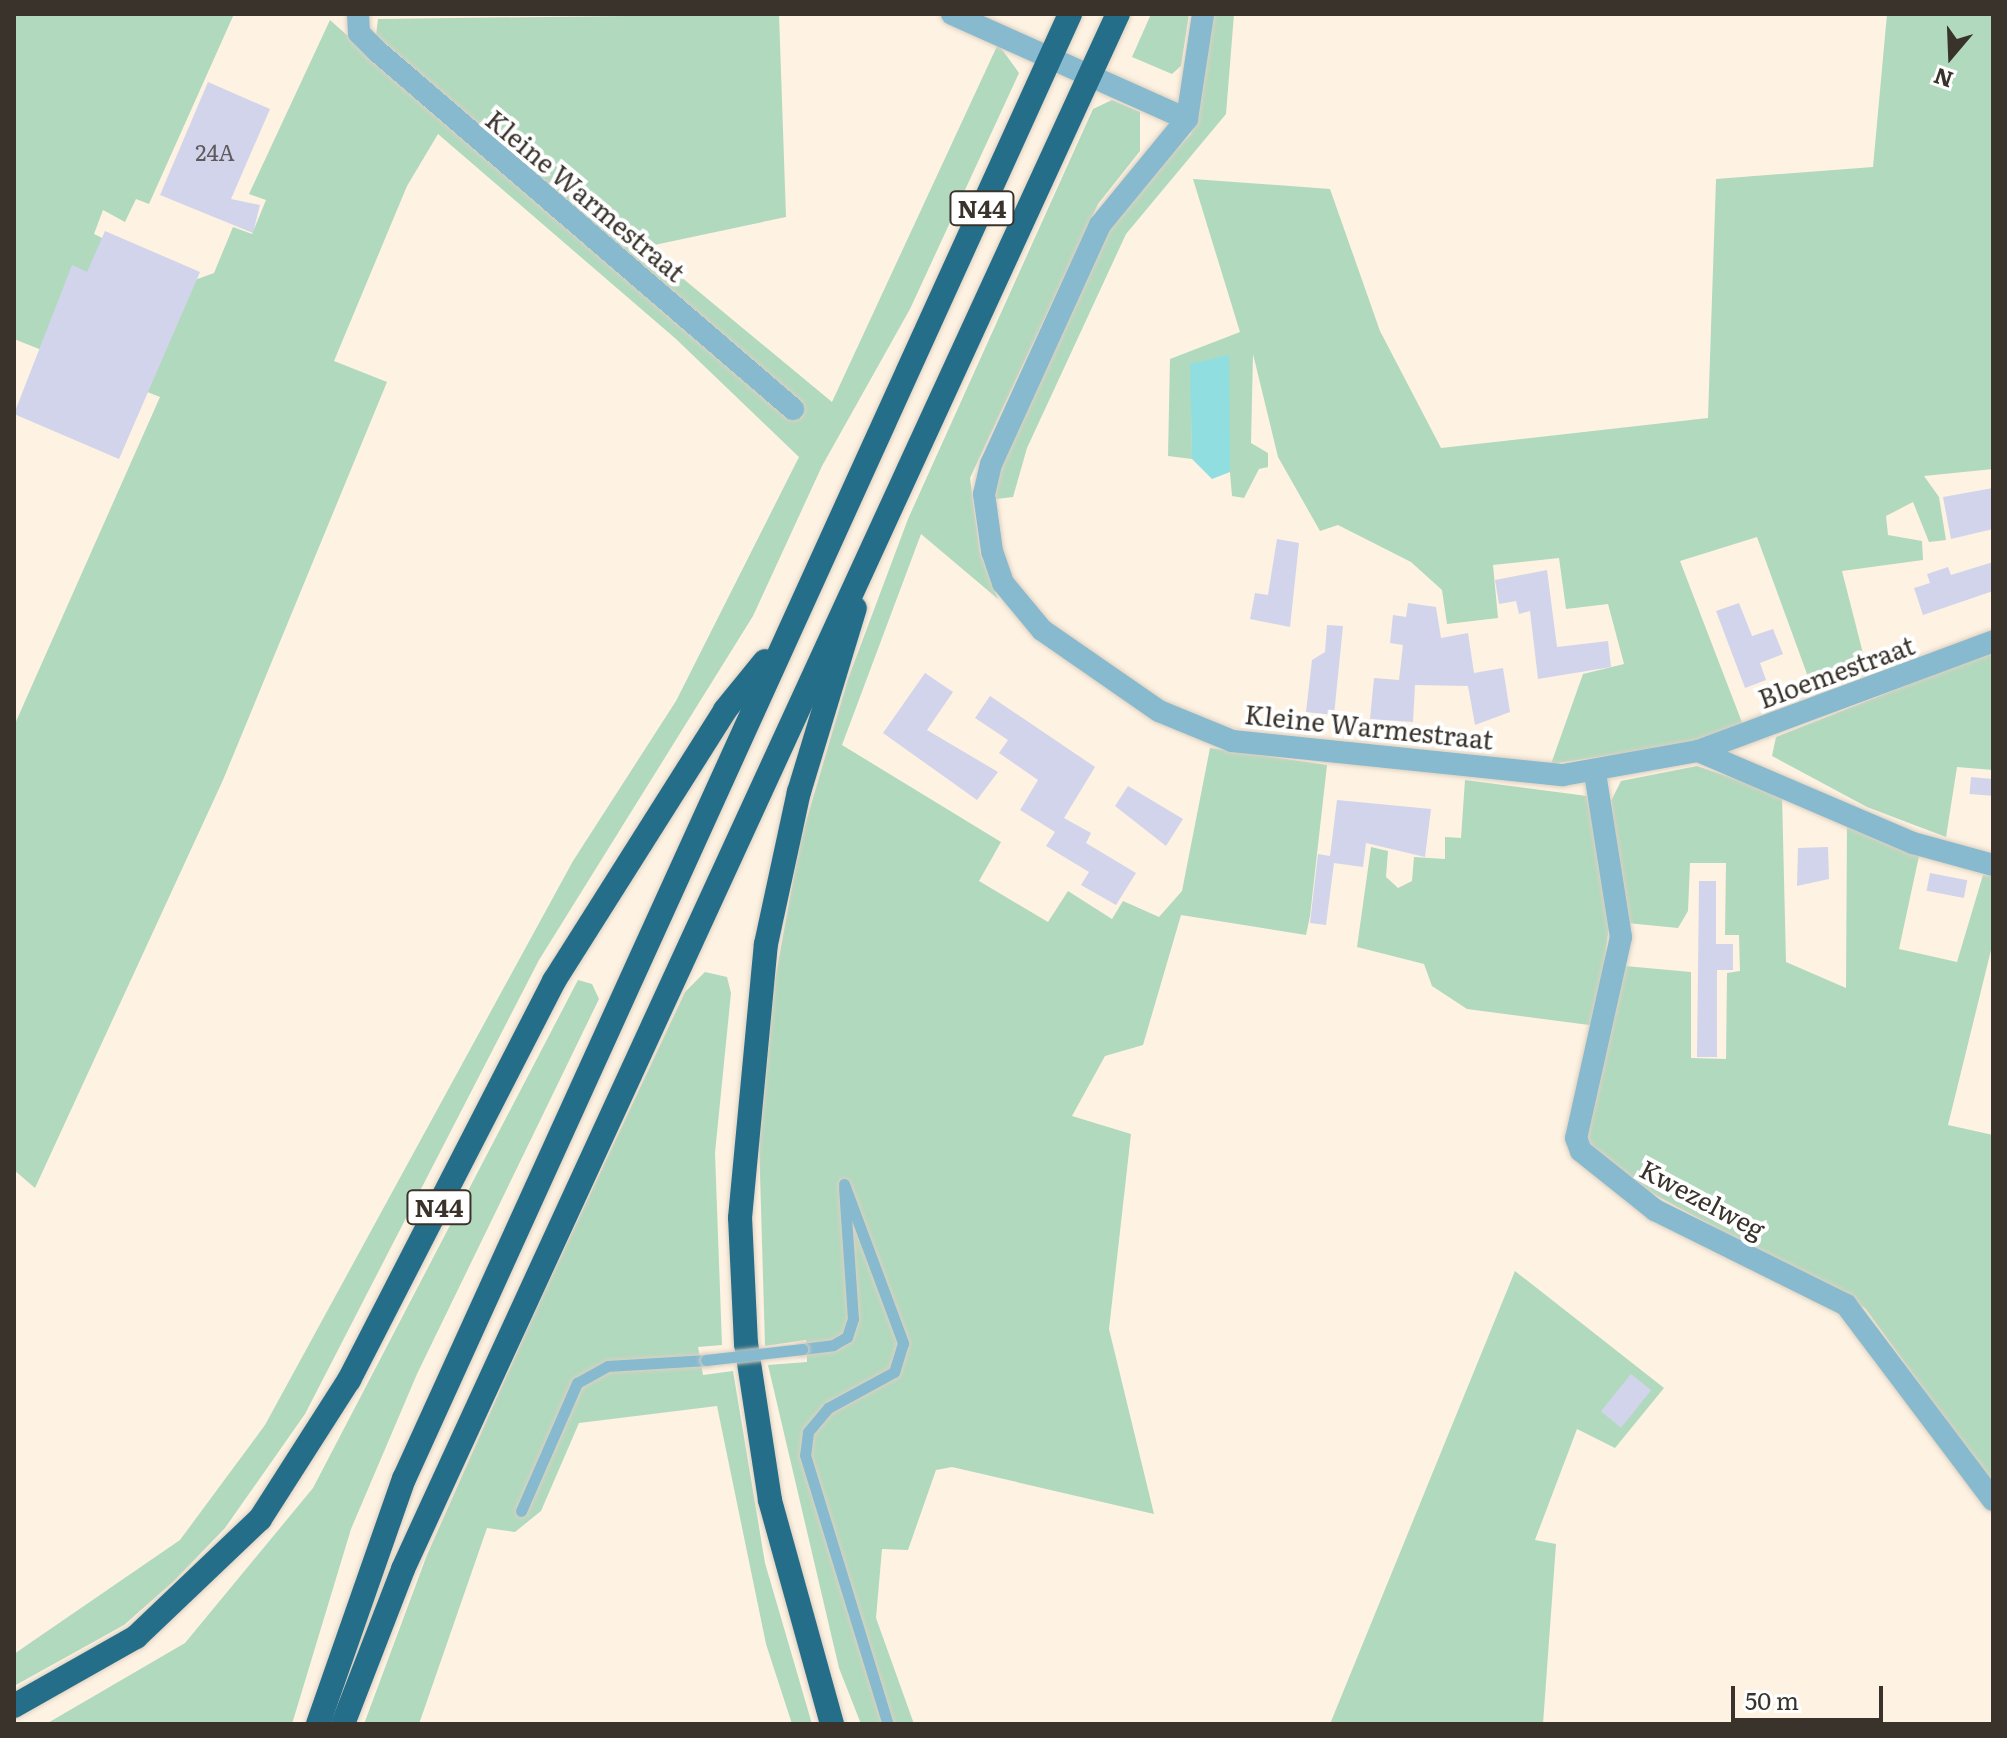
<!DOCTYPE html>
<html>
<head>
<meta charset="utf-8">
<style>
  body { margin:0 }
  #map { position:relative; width:2007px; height:1738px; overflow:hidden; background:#fef2e2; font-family:Literata,serif }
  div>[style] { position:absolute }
  .green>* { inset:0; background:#b1d9be }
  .water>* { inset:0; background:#91dee0 }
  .building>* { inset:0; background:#d2d4eb; transform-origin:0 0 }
  .roads { filter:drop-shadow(0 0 2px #dbd0c1) drop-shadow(0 0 2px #dbd0c1) }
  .lane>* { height:11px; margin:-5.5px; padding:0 5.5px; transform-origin:5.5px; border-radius:5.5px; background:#87bacf }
  .street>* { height:22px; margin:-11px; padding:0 11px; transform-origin:11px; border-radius:11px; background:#87bacf }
  .highway>* { height:24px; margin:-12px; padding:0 12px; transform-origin:12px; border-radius:12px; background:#256e89 }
  .bridges { filter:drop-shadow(0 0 2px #dbd0c1) drop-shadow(0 0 2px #dbd0c1) }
  .lane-bridge>* { height:11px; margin:-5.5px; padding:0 5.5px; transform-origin:5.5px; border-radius:5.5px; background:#87bacf }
  span { translate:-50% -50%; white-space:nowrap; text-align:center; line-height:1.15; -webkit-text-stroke:8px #fff; paint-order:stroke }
  .number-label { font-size:22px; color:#5f5b5c }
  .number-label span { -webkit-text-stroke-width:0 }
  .shield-label span { padding:2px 6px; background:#fff; border:2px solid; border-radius:6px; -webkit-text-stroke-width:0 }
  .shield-label { font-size:24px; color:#39332c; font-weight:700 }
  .street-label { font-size:26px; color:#39332c }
  .frame { position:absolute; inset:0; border:16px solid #39332c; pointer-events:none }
  .north { position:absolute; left:1911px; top:16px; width:80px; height:80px; -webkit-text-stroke:6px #fff; paint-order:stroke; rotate:199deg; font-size:22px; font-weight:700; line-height:32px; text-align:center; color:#39332c }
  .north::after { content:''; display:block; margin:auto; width:28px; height:36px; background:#39332c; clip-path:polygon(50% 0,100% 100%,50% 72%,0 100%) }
  .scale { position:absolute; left:1731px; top:1686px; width:152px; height:36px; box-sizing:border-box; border:4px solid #39332c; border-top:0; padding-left:10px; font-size:24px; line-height:28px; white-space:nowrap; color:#39332c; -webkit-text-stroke:6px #fff; paint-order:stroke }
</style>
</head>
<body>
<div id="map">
  <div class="green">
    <div style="clip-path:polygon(14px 14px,234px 14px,149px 204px,136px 199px,125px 222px,103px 210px,94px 234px,192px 281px,214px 273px,233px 227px,252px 234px,266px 200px,249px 194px,330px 20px,415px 96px,649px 275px,376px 35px,378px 19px,779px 14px,786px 217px,645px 247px,832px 402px,998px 44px,1019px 73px,910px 309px,822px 466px,753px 616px,539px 960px,305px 1414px,225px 1528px,174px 1581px,124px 1625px,14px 1686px,14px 1654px,180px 1540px,265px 1425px,573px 861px,676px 701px,799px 457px,676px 339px,438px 134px,407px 186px,334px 361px,387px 382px,223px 780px,35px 1188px,14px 1170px,14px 726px,160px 397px,14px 339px)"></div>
    <div style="clip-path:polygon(1151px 14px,1189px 14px,1181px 66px,1172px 74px,1132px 57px)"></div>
    <div style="clip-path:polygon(1214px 14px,1234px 14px,1226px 114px,1126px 234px,1027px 448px,1013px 497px,996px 499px,997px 472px,1103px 239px,1129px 197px,1191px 134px)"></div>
    <div style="clip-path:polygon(1887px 14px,1993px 14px,1993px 469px,1924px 476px,1939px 497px,1946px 540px,1929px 542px,1913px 502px,1886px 516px,1888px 535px,1922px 541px,1923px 560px,1842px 571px,1868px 673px,1815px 696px,1757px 537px,1680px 561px,1743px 725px,1687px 744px,1551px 764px,1583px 674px,1624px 664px,1608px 604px,1566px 609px,1559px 558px,1493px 565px,1498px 618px,1447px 624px,1442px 590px,1411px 562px,1338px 525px,1320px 531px,1278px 457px,1253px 354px,1251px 443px,1268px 453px,1268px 467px,1259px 469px,1244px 498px,1232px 496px,1229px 461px,1191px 365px,1192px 459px,1168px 456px,1170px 359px,1240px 332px,1193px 179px,1330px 189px,1380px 331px,1441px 448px,1708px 418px,1716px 179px,1873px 167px)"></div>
    <div style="clip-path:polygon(1112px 100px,1140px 112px,1140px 151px,1098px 204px,970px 478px,980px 553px,998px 599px,921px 534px,842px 745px,1001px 842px,979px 881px,1048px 922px,1068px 891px,1112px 919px,1123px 901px,1159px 917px,1182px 891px,1210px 748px,1327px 765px,1310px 916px,1306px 935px,1181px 915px,1143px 1045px,1105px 1056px,1072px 1116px,1131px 1134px,1109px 1329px,1154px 1514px,952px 1467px,936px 1470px,908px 1550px,882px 1549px,876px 1618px,914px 1724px,861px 1724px,839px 1668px,768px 1365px,807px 1362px,806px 1340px,765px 1346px,759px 1139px,769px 1013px,800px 842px,848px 679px,908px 519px,1093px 109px)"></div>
    <div style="clip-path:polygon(1993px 651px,1993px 770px,1957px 767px,1946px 837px,1867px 807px,1772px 756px,1776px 737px)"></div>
    <div style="clip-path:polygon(1697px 766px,1782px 795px,1786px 962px,1846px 988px,1847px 822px,1919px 856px,1899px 949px,1957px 962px,1983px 875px,1993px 876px,1993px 942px,1948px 1125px,1993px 1135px,1993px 1485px,1865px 1308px,1622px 1177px,1589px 1142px,1585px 1131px,1625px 966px,1691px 972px,1691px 1058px,1726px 1059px,1727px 973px,1740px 971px,1739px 935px,1725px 935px,1726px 863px,1690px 863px,1688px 911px,1678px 928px,1627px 923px,1611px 801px,1621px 781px)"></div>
    <div style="clip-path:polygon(1465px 780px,1587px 796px,1610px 917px,1597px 1026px,1467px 1009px,1432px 986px,1424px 964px,1357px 947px,1371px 847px,1388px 851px,1386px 877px,1398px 888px,1412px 881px,1414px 857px,1445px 859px,1445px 837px,1461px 838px)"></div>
    <div style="clip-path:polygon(705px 972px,727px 977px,731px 993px,715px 1153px,722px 1345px,698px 1347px,703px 1375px,733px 1371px,765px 1563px,812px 1724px,792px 1724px,766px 1644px,717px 1406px,579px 1423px,541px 1511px,515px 1532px,487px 1528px,419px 1724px,364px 1724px,427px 1555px,537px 1307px,685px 992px)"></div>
    <div style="clip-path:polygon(578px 980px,592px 984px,599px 999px,417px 1374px,351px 1529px,292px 1724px,46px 1724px,185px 1643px,313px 1488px)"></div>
    <div style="clip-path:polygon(1515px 1271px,1664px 1388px,1615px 1448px,1577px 1429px,1535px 1540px,1556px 1544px,1543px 1724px,1330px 1724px)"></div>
  </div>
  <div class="water">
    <div style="clip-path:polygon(1229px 355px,1230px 472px,1212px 479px,1192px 459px,1190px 364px)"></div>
  </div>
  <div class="building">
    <div style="clip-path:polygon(208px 82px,270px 109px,231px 199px,260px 205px,253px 233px,160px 195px)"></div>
    <div style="clip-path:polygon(105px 231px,200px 272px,119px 459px,14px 414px,72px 265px,87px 272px)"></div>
    <div style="clip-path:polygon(1993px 488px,1993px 529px,1951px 539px,1943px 497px)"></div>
    <div style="clip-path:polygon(1277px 539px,1299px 543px,1290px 627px,1250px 619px,1255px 593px,1268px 595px)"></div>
    <div style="clip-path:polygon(1993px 562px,1993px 591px,1923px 615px,1914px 588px,1930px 583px,1927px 574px,1948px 567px,1951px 575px)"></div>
    <div style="clip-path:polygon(1547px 570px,1557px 647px,1608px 641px,1611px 667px,1538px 679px,1530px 611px,1519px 614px,1516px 601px,1499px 604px,1495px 580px)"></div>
    <div style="clip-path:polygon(1408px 603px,1436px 607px,1441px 638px,1468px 633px,1474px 673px,1503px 668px,1510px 712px,1475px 725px,1468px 686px,1415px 685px,1413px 722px,1370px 719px,1374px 678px,1399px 680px,1403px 645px,1390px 643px,1393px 615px,1406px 617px)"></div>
    <div style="clip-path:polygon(1739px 603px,1752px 636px,1773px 629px,1783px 654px,1760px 663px,1766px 680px,1745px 688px,1716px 611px)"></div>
    <div style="clip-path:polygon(1327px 625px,1343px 626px,1334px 715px,1306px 712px,1312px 660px,1325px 652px)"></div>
    <div style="clip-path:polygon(925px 673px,953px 692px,927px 730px,998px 772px,977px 800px,883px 733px)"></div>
    <div style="clip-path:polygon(990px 696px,1095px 767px,1064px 818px,1091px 833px,1086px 843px,1136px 873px,1116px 905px,1081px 885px,1089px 872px,1046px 846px,1055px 832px,1020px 810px,1038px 780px,999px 753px,1008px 740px,975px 718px)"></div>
    <div style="left:1971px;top:777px;width:22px;height:17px;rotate:5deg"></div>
    <div style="clip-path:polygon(1128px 786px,1183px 819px,1166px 846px,1115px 806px)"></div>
    <div style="clip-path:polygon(1337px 800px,1431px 809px,1425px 857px,1366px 843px,1363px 867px,1334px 863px,1326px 925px,1310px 923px,1318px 854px,1330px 856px)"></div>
    <div style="clip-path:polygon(1828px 847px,1829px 879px,1797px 886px,1798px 848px)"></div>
    <div style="left:1930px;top:873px;width:38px;height:18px;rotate:11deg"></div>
    <div style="clip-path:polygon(1699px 881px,1716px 881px,1716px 944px,1733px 944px,1733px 970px,1717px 970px,1717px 1057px,1697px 1057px)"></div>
    <div style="left:1631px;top:1374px;width:26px;height:48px;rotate:39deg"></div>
  </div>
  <div class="roads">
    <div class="lane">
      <div style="left:844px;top:1184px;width:170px;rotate:69.6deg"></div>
      <div style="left:903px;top:1343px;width:30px;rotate:107deg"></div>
      <div style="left:894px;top:1372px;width:75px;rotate:151.4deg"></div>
      <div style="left:828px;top:1408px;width:31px;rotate:130deg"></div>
      <div style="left:808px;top:1432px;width:23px;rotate:97deg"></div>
      <div style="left:805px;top:1455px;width:282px;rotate:72.9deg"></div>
      <div style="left:802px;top:1349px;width:31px;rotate:-7deg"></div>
      <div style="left:833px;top:1345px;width:16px;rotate:-30deg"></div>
      <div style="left:847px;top:1337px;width:19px;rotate:-72deg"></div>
      <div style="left:853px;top:1319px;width:131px;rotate:-93.9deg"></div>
      <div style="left:521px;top:1511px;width:140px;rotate:-66.4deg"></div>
      <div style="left:577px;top:1383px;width:35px;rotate:-29deg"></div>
      <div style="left:608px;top:1366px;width:98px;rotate:-3.5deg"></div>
    </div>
    <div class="street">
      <div style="left:358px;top:14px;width:19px;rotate:87deg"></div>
      <div style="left:359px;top:33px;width:25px;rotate:45deg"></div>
      <div style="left:377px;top:51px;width:549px;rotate:40.71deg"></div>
      <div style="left:952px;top:14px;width:257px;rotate:24.1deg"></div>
      <div style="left:1187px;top:119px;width:106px;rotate:-81.3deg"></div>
      <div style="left:1187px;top:119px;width:137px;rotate:129.4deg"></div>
      <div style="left:1100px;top:225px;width:263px;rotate:114.5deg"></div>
      <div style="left:991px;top:464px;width:31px;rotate:103deg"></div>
      <div style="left:984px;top:494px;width:58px;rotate:82deg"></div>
      <div style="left:992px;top:551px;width:34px;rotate:71deg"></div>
      <div style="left:1003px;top:583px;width:61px;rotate:50.3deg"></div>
      <div style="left:1042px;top:630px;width:142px;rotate:34.7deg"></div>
      <div style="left:1159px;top:711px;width:79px;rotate:22.3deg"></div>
      <div style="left:1232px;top:741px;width:333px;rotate:5.9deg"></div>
      <div style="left:1563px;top:775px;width:137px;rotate:-10.1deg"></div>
      <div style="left:1698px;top:751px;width:234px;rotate:23.2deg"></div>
      <div style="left:1913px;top:843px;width:83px;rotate:15.4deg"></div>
      <div style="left:1698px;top:751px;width:315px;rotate:-20.4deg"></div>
      <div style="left:1595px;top:773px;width:166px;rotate:81deg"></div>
      <div style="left:1621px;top:937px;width:206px;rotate:102.6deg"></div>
      <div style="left:1576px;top:1138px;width:14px;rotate:69deg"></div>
      <div style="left:1581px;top:1151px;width:95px;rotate:38.6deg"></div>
      <div style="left:1655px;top:1210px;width:213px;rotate:26.4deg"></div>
      <div style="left:1846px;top:1305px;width:244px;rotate:53deg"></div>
    </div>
    <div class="highway">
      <div style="left:14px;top:1706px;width:140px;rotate:-29.5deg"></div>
      <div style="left:136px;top:1637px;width:171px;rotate:-43.6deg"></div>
      <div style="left:260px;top:1519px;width:165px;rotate:-57.4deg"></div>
      <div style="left:349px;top:1380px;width:449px;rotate:-62.8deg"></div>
      <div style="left:554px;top:981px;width:320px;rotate:-57.7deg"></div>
      <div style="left:725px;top:710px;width:63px;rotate:-50.8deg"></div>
      <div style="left:318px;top:1724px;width:260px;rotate:-70.7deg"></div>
      <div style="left:404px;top:1479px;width:1609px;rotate:-65.55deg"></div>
      <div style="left:343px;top:1724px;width:166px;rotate:-68.8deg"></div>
      <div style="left:403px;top:1569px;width:1712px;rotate:-65.31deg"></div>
      <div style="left:832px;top:1724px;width:232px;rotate:-105.5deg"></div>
      <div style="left:770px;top:1500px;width:158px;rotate:-98.7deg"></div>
      <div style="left:746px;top:1344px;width:126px;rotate:-92.7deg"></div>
      <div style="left:740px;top:1218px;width:275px;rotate:-84.6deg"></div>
      <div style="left:766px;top:944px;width:156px;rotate:-77.8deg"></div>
      <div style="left:799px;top:792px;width:192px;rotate:-73.1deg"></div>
    </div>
  </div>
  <div class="bridges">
    <div class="lane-bridge">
      <div style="left:706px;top:1360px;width:97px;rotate:-6.5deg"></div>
    </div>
  </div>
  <div class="number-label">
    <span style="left:215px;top:152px">24A</span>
  </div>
  <div class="shield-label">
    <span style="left:982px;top:208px">N44</span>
    <span style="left:439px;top:1207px">N44</span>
  </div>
  <div class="street-label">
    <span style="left:586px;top:195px;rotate:40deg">Kleine Warmestraat</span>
    <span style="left:1836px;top:671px;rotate:-20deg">Bloemestraat</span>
    <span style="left:1369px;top:726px;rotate:6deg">Kleine Warmestraat</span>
    <span style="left:1703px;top:1198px;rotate:28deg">Kwezelweg</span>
  </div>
  <div class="frame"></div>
  <div class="north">N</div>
  <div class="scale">50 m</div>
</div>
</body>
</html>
